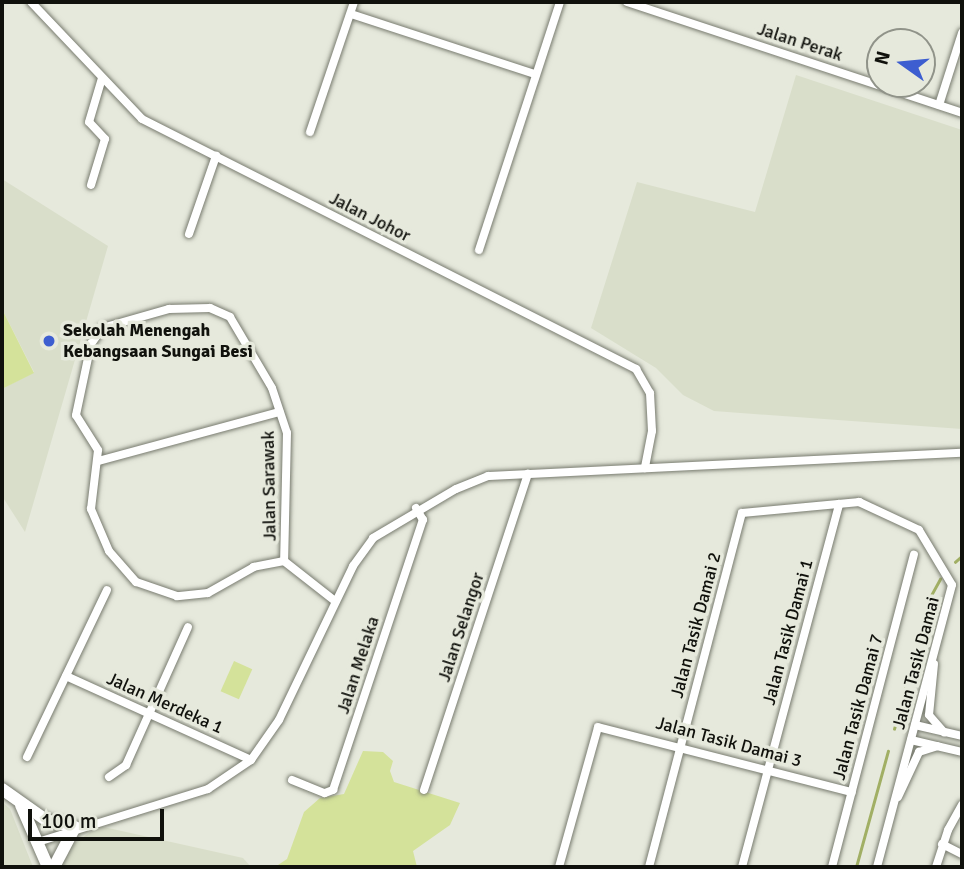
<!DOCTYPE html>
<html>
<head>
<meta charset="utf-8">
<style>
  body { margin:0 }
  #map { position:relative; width:964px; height:869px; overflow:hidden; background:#e6e9dc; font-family:Signika,sans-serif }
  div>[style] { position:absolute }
  .built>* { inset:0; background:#d9deca }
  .green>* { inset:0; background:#d4e29a; transform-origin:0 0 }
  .stream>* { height:2.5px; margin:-1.25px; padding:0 1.25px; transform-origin:1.25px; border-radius:1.25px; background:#a1af64 }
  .roads { filter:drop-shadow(0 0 2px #787b6f) drop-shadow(0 0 2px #787b6f) }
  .street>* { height:8px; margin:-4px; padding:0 4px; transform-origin:4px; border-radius:4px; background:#fff }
  .secondary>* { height:12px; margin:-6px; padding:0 6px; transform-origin:6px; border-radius:6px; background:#fff }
  .dots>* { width:19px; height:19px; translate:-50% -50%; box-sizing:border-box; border:4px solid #e6e9dc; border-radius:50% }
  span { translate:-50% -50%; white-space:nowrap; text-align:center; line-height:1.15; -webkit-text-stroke:7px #e6e9dc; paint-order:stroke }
  .street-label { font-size:18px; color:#10110c }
  .poi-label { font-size:18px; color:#10110c; font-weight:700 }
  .left { translate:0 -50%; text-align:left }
  .frame { position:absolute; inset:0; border:4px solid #10110c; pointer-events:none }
  .north { position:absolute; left:866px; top:28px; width:70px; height:70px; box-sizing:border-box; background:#e6e9dc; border:2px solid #909389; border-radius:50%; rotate:285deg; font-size:19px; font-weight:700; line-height:28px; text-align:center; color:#10110c }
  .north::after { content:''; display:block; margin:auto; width:24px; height:32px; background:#3d5ed0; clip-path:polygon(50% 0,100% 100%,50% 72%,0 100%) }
  .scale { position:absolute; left:28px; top:809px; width:136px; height:32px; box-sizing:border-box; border:4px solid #10110c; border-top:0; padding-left:9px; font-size:21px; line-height:24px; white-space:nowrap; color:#10110c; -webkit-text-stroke:5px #e6e9dc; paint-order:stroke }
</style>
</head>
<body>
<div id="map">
  <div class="built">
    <div style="clip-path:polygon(796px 75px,962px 130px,962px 429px,714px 411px,683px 395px,656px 368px,591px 328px,637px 182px,755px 212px)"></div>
    <div style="clip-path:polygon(2px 179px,108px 246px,25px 532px,2px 496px,2px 389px,34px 372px,2px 309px)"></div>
    <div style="clip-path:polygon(2px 802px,10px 809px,33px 867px,2px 867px)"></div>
    <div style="clip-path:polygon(99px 826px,243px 858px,251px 867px,41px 867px)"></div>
  </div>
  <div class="green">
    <div style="clip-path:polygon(2px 309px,34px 373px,2px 389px)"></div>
    <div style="left:234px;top:661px;width:20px;height:33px;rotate:24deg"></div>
    <div style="clip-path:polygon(363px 751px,383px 752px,393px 761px,390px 771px,394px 782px,460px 803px,450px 825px,413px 851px,417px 867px,275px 867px,287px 859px,304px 812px,320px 798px,344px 794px)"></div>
  </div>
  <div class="stream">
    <div style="left:955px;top:562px;width:9px;rotate:-41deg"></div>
    <div style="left:894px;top:729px;width:135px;rotate:-74.9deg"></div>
    <div style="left:929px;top:599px;width:23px;rotate:-61deg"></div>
    <div style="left:856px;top:867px;width:120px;rotate:-74.6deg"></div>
  </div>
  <div class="roads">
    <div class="street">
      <div style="left:31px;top:2px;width:161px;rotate:46.5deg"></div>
      <div style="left:142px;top:119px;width:554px;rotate:26.84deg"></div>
      <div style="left:636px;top:369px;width:28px;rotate:60deg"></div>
      <div style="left:650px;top:393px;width:38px;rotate:87deg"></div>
      <div style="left:652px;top:431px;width:38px;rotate:101deg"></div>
      <div style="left:627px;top:2px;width:353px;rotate:18.3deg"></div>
      <div style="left:351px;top:14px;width:194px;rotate:18.1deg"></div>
      <div style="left:939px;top:105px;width:76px;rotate:-72.3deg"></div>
      <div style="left:310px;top:132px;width:137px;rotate:-71.3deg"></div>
      <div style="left:91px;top:185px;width:48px;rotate:-73.1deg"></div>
      <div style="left:105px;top:139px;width:23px;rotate:-133deg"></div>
      <div style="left:89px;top:122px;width:46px;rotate:-73.5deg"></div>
      <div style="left:189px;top:234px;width:83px;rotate:-70.9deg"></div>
      <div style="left:479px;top:250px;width:261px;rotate:-71.9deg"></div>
      <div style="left:98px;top:461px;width:188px;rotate:-15.1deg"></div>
      <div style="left:284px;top:561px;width:31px;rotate:169deg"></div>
      <div style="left:254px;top:567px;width:53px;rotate:150.5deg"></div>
      <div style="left:208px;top:593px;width:31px;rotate:174deg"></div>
      <div style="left:177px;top:596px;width:43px;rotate:-161.1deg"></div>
      <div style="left:136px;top:582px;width:41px;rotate:-131.1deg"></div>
      <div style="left:109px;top:551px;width:46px;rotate:-113.2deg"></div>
      <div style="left:91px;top:509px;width:59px;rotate:-83.2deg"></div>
      <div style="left:98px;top:450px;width:41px;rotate:-122.2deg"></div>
      <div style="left:76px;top:415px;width:73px;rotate:-78.1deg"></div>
      <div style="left:91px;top:344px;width:19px;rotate:-55deg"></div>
      <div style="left:102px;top:328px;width:70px;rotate:-15.8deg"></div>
      <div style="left:169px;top:309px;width:41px;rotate:-1.4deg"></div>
      <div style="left:210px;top:308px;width:22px;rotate:24deg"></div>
      <div style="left:230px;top:317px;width:82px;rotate:59.4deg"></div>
      <div style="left:272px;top:388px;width:47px;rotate:71.6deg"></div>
      <div style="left:287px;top:433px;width:128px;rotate:91.3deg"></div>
      <div style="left:284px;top:561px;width:65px;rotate:38.1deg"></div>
      <div style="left:934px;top:664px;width:51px;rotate:95.6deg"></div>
      <div style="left:929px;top:715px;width:23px;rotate:49deg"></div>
      <div style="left:66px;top:676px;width:203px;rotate:24.4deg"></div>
      <div style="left:915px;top:725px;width:48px;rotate:13.2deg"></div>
      <div style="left:911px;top:740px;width:52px;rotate:13.2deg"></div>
      <div style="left:27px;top:757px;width:185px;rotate:-64.4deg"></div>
      <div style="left:109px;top:777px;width:21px;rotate:-35deg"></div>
      <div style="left:126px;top:765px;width:151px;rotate:-65.8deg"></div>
      <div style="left:292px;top:780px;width:35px;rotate:22deg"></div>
      <div style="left:325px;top:793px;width:9px;rotate:-21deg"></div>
      <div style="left:333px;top:790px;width:285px;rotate:-71.6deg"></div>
      <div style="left:423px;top:520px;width:14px;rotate:-120deg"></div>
      <div style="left:424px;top:790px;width:333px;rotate:-71.8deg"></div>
      <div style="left:898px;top:797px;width:50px;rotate:-65deg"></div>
      <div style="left:919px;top:752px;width:19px;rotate:-18deg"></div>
      <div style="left:41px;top:841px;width:175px;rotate:-17.3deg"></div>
      <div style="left:208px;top:789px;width:52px;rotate:-34deg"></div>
      <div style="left:251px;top:760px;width:49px;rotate:-55deg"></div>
      <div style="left:279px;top:720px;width:171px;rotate:-64.3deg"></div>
      <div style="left:353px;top:566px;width:34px;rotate:-54deg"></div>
      <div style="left:373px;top:538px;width:96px;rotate:-30.6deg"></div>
      <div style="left:456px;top:489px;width:35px;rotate:-22deg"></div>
      <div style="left:488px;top:476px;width:475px;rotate:-2.8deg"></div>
      <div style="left:942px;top:844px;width:22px;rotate:27deg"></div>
      <div style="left:559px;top:867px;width:145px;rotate:-74.4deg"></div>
      <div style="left:598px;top:727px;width:262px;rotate:14.4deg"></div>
      <div style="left:649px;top:867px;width:366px;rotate:-75.3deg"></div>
      <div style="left:742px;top:513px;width:118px;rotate:-5.4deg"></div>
      <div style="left:859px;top:502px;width:66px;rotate:25deg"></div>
      <div style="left:919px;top:530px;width:64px;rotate:59deg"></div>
      <div style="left:952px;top:585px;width:292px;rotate:104.9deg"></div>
      <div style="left:742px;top:867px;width:376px;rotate:-75deg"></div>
      <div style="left:832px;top:867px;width:323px;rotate:-75.3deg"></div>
      <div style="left:936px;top:867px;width:39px;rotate:-72deg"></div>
      <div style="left:948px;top:830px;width:29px;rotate:-61deg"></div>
    </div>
    <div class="secondary">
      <div style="left:2px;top:789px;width:54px;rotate:35.2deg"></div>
      <div style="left:46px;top:820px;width:30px;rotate:14deg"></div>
      <div style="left:21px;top:805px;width:68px;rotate:66.5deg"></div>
      <div style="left:54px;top:867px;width:45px;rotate:-62.3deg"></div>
    </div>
  </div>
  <div class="dots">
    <div style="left:49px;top:341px;background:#3d5ed0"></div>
  </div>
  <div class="street-label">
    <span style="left:800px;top:42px;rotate:18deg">Jalan Perak</span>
    <span style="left:370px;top:217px;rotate:27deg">Jalan Johor</span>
    <span style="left:269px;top:486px;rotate:-91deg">Jalan Sarawak</span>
    <span style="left:696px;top:625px;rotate:-75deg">Jalan Tasik Damai 2</span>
    <span style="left:461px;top:627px;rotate:-72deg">Jalan Selangor</span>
    <span style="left:788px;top:632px;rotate:-75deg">Jalan Tasik Damai 1</span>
    <span style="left:916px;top:663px;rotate:-75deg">Jalan Tasik Damai</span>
    <span style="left:358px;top:665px;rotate:-72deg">Jalan Melaka</span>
    <span style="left:165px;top:703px;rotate:24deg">Jalan Merdeka 1</span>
    <span style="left:858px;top:707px;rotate:-75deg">Jalan Tasik Damai 7</span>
    <span style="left:729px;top:742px;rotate:15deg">Jalan Tasik Damai 3</span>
  </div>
  <div class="poi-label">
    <span class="left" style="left:63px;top:341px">Sekolah Menengah<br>Kebangsaan Sungai Besi</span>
  </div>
  <div class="frame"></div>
  <div class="north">N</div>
  <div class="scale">100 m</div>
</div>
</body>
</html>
